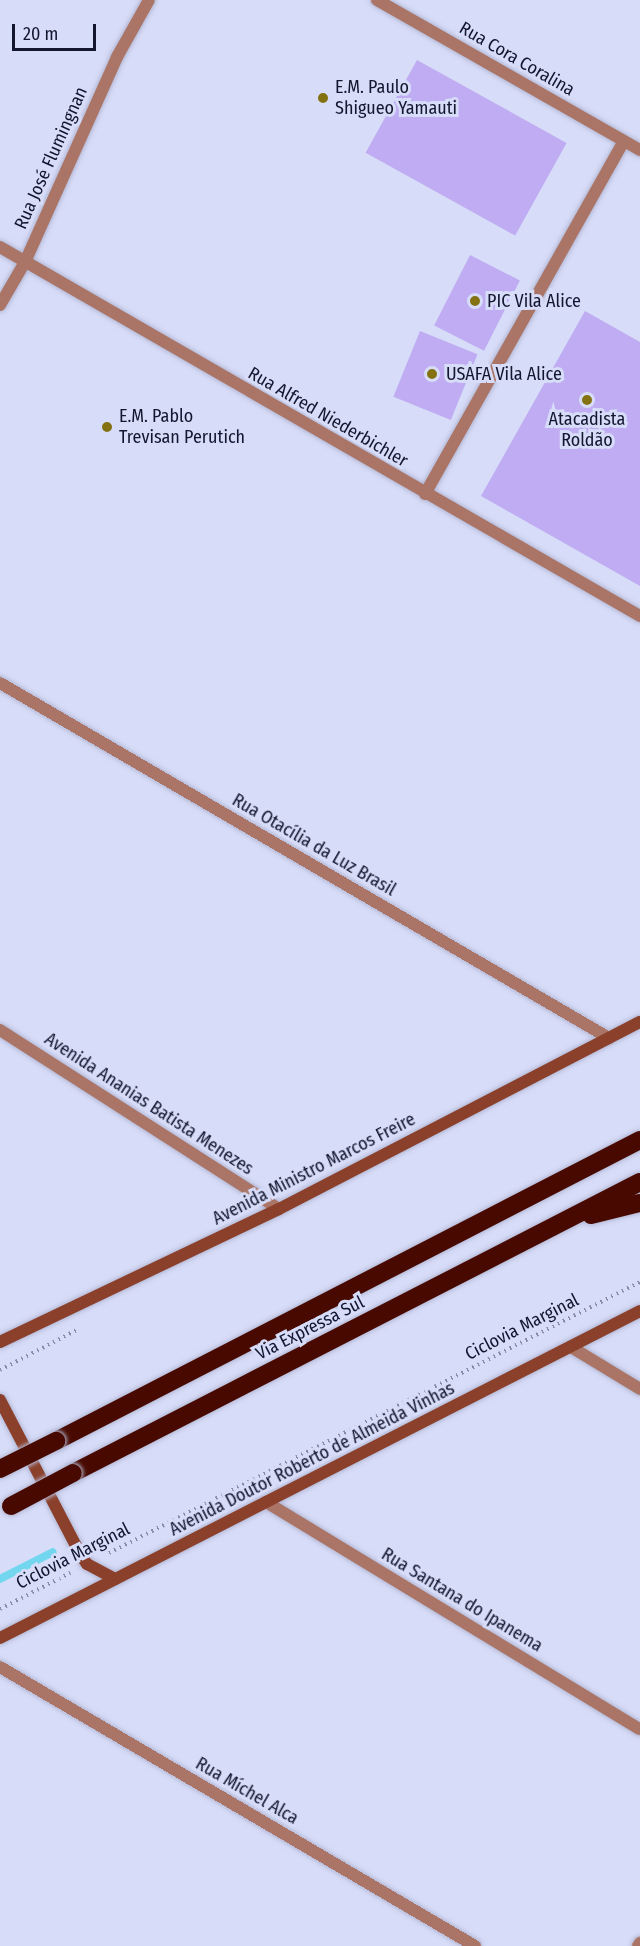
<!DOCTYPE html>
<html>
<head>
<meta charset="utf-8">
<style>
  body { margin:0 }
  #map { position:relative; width:640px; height:1946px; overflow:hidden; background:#d7dcf8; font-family:"Fira Sans Condensed",sans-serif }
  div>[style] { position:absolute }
  .stream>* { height:8px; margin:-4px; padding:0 4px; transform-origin:4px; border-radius:4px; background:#73d6ef }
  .building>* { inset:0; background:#bfacf2; transform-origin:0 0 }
  .path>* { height:4px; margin-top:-2px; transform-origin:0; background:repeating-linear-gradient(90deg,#888ca6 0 1.5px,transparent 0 6px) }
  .roads { filter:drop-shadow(0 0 2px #b4b8d4) drop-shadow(0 0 2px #b4b8d4) }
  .minor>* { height:12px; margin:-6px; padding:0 6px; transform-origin:6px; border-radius:6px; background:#aa7566 }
  .secondary>* { height:12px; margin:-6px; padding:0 6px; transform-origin:6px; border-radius:6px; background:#8b402b }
  .motorway>* { height:18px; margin:-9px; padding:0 9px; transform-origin:9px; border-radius:9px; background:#480a00 }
  .bridges { filter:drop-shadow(0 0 2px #b4b8d4) drop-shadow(0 0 2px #b4b8d4) }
  .motorway-bridge>* { height:18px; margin:-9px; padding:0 9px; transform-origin:9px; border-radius:9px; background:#480a00 }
  .dots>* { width:16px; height:16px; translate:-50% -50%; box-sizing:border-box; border:3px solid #d7dcf8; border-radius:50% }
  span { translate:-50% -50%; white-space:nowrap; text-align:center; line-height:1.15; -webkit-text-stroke:6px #d7dcf8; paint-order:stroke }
  .street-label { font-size:18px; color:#13162e }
  .poi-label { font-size:18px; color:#13162e }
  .left { translate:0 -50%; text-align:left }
  .scale { position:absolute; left:12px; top:24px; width:84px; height:27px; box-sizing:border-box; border:3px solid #13162e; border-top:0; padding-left:8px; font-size:18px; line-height:21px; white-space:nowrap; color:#13162e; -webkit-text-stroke:4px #d7dcf8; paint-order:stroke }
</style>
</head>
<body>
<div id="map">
  <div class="stream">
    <div style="left:0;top:1579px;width:59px;rotate:-27deg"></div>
  </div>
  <div class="building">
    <div style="left:417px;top:60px;width:171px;height:106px;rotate:29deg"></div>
    <div style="left:470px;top:255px;width:56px;height:79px;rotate:27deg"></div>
    <div style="clip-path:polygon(585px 311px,640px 342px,640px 586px,481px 496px)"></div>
    <div style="left:420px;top:331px;width:62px;height:71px;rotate:22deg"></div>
  </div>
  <div class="path">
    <div style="left:0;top:1370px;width:87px;rotate:-27.5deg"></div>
    <div style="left:109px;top:1553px;width:596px;rotate:-27.04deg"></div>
    <div style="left:0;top:1609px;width:79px;rotate:-27.2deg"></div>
  </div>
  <div class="roads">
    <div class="minor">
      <div style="left:377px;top:0;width:303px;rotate:29.7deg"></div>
      <div style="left:0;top:247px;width:739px;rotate:29.97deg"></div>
      <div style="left:0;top:305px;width:50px;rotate:-59.8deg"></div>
      <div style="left:25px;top:262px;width:225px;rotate:-65.8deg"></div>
      <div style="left:117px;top:57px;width:65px;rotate:-60.7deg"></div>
      <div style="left:425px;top:494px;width:405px;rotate:-60.6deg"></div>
      <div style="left:0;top:683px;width:705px;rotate:30.24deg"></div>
      <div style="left:0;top:1030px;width:331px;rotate:32.7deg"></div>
      <div style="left:571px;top:1347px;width:81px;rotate:31.3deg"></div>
      <div style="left:266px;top:1502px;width:437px;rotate:31.3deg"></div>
      <div style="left:0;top:1667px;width:551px;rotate:30.43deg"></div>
      <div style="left:638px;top:1946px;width:4px;rotate:-56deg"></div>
    </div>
    <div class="secondary">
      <div style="left:0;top:1342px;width:309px;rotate:-25.5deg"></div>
      <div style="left:279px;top:1209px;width:407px;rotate:-27.4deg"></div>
      <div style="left:0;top:1400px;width:174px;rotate:62.5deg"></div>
      <div style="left:80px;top:1554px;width:12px;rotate:55deg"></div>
      <div style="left:87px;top:1564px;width:32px;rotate:28deg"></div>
      <div style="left:0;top:1638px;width:719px;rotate:-27.06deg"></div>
    </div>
    <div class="motorway">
      <div style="left:591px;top:1215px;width:50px;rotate:-13.8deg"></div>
      <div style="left:56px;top:1441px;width:657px;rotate:-27.27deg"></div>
      <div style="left:73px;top:1473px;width:637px;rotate:-27.17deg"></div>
    </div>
  </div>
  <div class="bridges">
    <div class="motorway-bridge">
      <div style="left:0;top:1469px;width:63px;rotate:-26.6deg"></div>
      <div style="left:11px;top:1506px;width:70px;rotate:-28deg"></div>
    </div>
  </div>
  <div class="dots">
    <div style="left:323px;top:98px;background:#847111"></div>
    <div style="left:475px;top:301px;background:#847111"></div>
    <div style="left:432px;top:374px;background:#847111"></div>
    <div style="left:587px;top:400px;background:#847111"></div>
    <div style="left:107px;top:427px;background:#847111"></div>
  </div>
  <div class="street-label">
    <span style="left:517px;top:59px;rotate:30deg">Rua Cora Coralina</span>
    <span style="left:51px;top:158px;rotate:-66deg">Rua José Flumingnan</span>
    <span style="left:328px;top:417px;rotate:30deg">Rua Alfred Niederbichler</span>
    <span style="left:314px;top:845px;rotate:30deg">Rua Otacília da Luz Brasil</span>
    <span style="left:149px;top:1104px;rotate:33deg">Avenida Ananias Batista Menezes</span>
    <span style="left:314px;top:1169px;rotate:-27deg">Avenida Ministro Marcos Freire</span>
    <span style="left:522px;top:1327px;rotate:-27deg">Ciclovia Marginal</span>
    <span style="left:310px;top:1328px;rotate:-27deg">Via Expressa Sul</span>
    <span style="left:312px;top:1459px;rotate:-27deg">Avenida Doutor Roberto de Almeida Vinhas</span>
    <span style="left:73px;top:1556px;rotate:-27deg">Ciclovia Marginal</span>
    <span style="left:462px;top:1600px;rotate:31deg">Rua Santana do Ipanema</span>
    <span style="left:247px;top:1791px;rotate:30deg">Rua Míchel Alca</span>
  </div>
  <div class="poi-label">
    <span class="left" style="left:335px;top:98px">E.M. Paulo<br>Shigueo Yamauti</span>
    <span class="left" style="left:487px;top:301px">PIC Vila Alice</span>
    <span class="left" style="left:446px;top:374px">USAFA Vila Alice</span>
    <span class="left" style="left:119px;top:427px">E.M. Pablo<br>Trevisan Perutich</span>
    <span style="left:587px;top:430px">Atacadista<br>Roldão</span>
  </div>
  <div class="scale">20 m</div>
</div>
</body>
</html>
